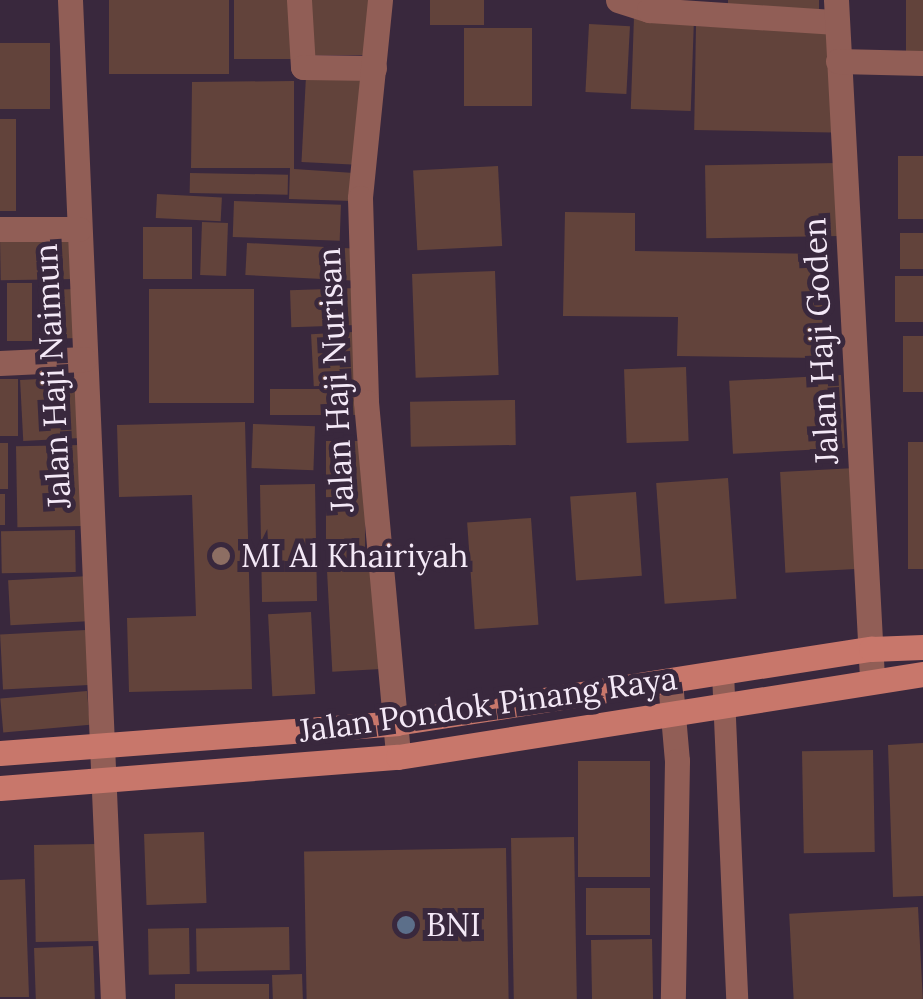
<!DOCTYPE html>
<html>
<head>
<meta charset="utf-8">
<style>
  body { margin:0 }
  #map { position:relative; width:923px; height:999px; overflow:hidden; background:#39283d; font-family:Lora,serif }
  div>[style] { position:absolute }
  .building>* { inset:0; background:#62433b; transform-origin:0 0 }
  .lane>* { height:22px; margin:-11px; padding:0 11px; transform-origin:11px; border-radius:11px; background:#915e56 }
  .street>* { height:25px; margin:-12.5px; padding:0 12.5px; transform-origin:12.5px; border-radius:12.5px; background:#915e56 }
  .secondary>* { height:25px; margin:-12.5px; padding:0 12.5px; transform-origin:12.5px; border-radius:12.5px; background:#c8776b }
  .dots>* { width:28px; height:28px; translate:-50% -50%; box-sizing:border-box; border:5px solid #39283d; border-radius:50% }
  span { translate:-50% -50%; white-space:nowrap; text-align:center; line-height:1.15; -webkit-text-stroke:10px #39283d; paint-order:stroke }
  .street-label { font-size:32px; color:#f4e9f7 }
  .poi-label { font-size:32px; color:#f4e9f7 }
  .left { translate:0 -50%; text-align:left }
</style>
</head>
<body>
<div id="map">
  <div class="building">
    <div style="left:109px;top:0;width:120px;height:74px"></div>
    <div style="left:234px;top:0;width:57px;height:59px"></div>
    <div style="left:305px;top:0;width:71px;height:55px"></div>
    <div style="left:430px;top:0;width:54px;height:25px"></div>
    <div style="clip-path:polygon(728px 0,819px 0,819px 11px,728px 9px)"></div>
    <div style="left:906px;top:0;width:17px;height:56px"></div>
    <div style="left:634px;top:17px;width:60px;height:92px;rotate:2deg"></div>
    <div style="left:589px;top:24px;width:41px;height:68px;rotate:3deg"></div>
    <div style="left:696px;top:26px;width:138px;height:104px;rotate:1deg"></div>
    <div style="left:532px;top:28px;width:78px;height:68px;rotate:90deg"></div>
    <div style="left:0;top:43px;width:50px;height:66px"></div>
    <div style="left:306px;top:76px;width:55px;height:86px;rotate:3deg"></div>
    <div style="clip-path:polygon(294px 81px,294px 169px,354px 173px,353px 201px,289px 199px,290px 168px,191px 168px,192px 82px)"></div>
    <div style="left:0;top:119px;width:16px;height:92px"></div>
    <div style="left:898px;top:156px;width:25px;height:63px"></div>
    <div style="left:838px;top:163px;width:73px;height:133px;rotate:89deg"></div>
    <div style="left:498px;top:166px;width:80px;height:85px;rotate:87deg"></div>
    <div style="left:190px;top:173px;width:98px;height:20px;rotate:1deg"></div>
    <div style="left:157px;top:194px;width:65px;height:24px;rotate:3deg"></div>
    <div style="left:234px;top:201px;width:107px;height:36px;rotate:2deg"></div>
    <div style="clip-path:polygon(565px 212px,635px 213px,635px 251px,823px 254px,822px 358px,677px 356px,678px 317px,563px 316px)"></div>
    <div style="left:202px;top:222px;width:26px;height:53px;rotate:2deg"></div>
    <div style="left:143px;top:227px;width:49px;height:52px"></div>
    <div style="left:900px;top:233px;width:23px;height:36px"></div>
    <div style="left:75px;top:236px;width:43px;height:75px;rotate:89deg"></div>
    <div style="left:247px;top:243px;width:111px;height:32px;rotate:3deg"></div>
    <div style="left:495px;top:271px;width:104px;height:83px;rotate:88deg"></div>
    <div style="left:923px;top:276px;width:46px;height:28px;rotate:90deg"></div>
    <div style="left:7px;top:283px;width:25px;height:58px"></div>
    <div style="left:356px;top:288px;width:37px;height:66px;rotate:88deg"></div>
    <div style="left:76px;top:289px;width:49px;height:37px;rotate:88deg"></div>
    <div style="left:149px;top:289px;width:105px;height:114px"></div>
    <div style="left:353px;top:332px;width:52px;height:42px;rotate:87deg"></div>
    <div style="left:923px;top:336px;width:56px;height:20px;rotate:90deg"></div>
    <div style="left:686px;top:367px;width:74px;height:62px;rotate:88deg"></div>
    <div style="left:841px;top:375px;width:73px;height:112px;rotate:87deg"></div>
    <div style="left:77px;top:377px;width:61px;height:57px;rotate:87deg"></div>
    <div style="left:0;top:379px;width:18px;height:57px"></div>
    <div style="left:356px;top:389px;width:26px;height:86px;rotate:90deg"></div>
    <div style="left:515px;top:400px;width:45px;height:105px;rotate:89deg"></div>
    <div style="clip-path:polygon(245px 422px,252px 689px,129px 692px,127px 618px,196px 616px,192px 495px,119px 497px,117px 425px)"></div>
    <div style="left:253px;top:424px;width:62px;height:44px;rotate:2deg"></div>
    <div style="left:326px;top:441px;width:39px;height:122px"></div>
    <div style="left:908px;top:442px;width:15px;height:127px"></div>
    <div style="left:0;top:443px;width:8px;height:46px"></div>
    <div style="left:82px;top:445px;width:81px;height:66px;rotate:89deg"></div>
    <div style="left:855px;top:468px;width:101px;height:75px;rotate:87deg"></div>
    <div style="left:728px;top:478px;width:121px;height:72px;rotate:86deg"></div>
    <div style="left:315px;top:484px;width:117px;height:55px;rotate:89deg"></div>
    <div style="left:636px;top:492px;width:84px;height:66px;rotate:86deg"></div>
    <div style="left:0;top:494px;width:5px;height:31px"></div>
    <div style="left:531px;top:518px;width:107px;height:64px;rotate:86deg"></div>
    <div style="left:75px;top:530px;width:42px;height:74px;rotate:89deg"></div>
    <div style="left:380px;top:569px;width:100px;height:53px;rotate:87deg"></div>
    <div style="left:90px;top:576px;width:45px;height:82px;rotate:87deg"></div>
    <div style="left:311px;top:612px;width:82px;height:43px;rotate:87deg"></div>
    <div style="left:86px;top:630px;width:55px;height:86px;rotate:87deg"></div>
    <div style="left:87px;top:691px;width:34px;height:87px;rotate:85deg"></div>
    <div style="clip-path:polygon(923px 743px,923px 896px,893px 897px,888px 745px)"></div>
    <div style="left:873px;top:750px;width:102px;height:71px;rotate:89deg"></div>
    <div style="left:578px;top:761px;width:72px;height:116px"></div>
    <div style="left:204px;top:832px;width:71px;height:60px;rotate:88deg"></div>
    <div style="left:574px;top:837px;width:162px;height:63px;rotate:89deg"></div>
    <div style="left:97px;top:844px;width:97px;height:63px;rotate:89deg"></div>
    <div style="left:506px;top:848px;width:151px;height:202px;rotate:89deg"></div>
    <div style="clip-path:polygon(25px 879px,29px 997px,0 997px,0 880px)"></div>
    <div style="left:586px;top:888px;width:64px;height:47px"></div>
    <div style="left:918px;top:907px;width:92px;height:129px;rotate:87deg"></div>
    <div style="left:289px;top:927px;width:43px;height:93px;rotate:89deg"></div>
    <div style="left:189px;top:928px;width:46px;height:41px;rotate:89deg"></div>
    <div style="left:652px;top:939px;width:60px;height:61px;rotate:89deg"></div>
    <div style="left:93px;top:946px;width:53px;height:59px;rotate:88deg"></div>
    <div style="left:302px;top:974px;width:25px;height:30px;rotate:88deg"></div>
    <div style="left:269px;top:984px;width:15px;height:94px;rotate:90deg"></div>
  </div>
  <div class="lane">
    <div style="left:723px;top:673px;width:326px;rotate:87.5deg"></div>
  </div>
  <div class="street">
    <div style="left:70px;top:0;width:1000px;rotate:87.54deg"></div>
    <div style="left:299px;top:0;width:67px;rotate:86.6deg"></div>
    <div style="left:303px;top:67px;width:71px;rotate:0.8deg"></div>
    <div style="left:380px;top:0;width:199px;rotate:95.8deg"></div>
    <div style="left:360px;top:198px;width:204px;rotate:88.3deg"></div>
    <div style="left:366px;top:402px;width:356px;rotate:84.8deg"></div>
    <div style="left:618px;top:0;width:33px;rotate:18deg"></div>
    <div style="left:649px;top:10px;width:188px;rotate:3.7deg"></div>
    <div style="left:836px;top:0;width:679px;rotate:86.96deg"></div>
    <div style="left:838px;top:61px;width:85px;rotate:1.3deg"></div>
    <div style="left:0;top:229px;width:79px"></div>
    <div style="left:0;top:363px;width:84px;rotate:-2.7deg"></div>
    <div style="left:670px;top:681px;width:80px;rotate:85deg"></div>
    <div style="left:677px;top:761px;width:238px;rotate:91deg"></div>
  </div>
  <div class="secondary">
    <div style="left:0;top:753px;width:397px;rotate:-4.3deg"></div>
    <div style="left:396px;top:723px;width:481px;rotate:-8.9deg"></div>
    <div style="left:871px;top:649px;width:52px;rotate:-2.2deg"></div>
    <div style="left:0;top:788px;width:399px;rotate:-4.5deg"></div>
    <div style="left:398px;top:757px;width:532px;rotate:-8.98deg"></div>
  </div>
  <div class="dots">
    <div style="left:221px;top:556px;background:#8d6e63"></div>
    <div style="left:406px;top:925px;background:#5c6f8a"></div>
  </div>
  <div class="street-label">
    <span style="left:821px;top:341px;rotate:-93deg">Jalan Haji Goden</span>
    <span style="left:53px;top:376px;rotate:-93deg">Jalan Haji Naimun</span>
    <span style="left:336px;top:380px;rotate:-93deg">Jalan Haji Nurisan</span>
    <span style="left:488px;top:705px;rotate:-8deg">Jalan Pondok Pinang Raya</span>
  </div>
  <div class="poi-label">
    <span class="left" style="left:241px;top:556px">MI Al Khairiyah</span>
    <span class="left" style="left:426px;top:925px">BNI</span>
  </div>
</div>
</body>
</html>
